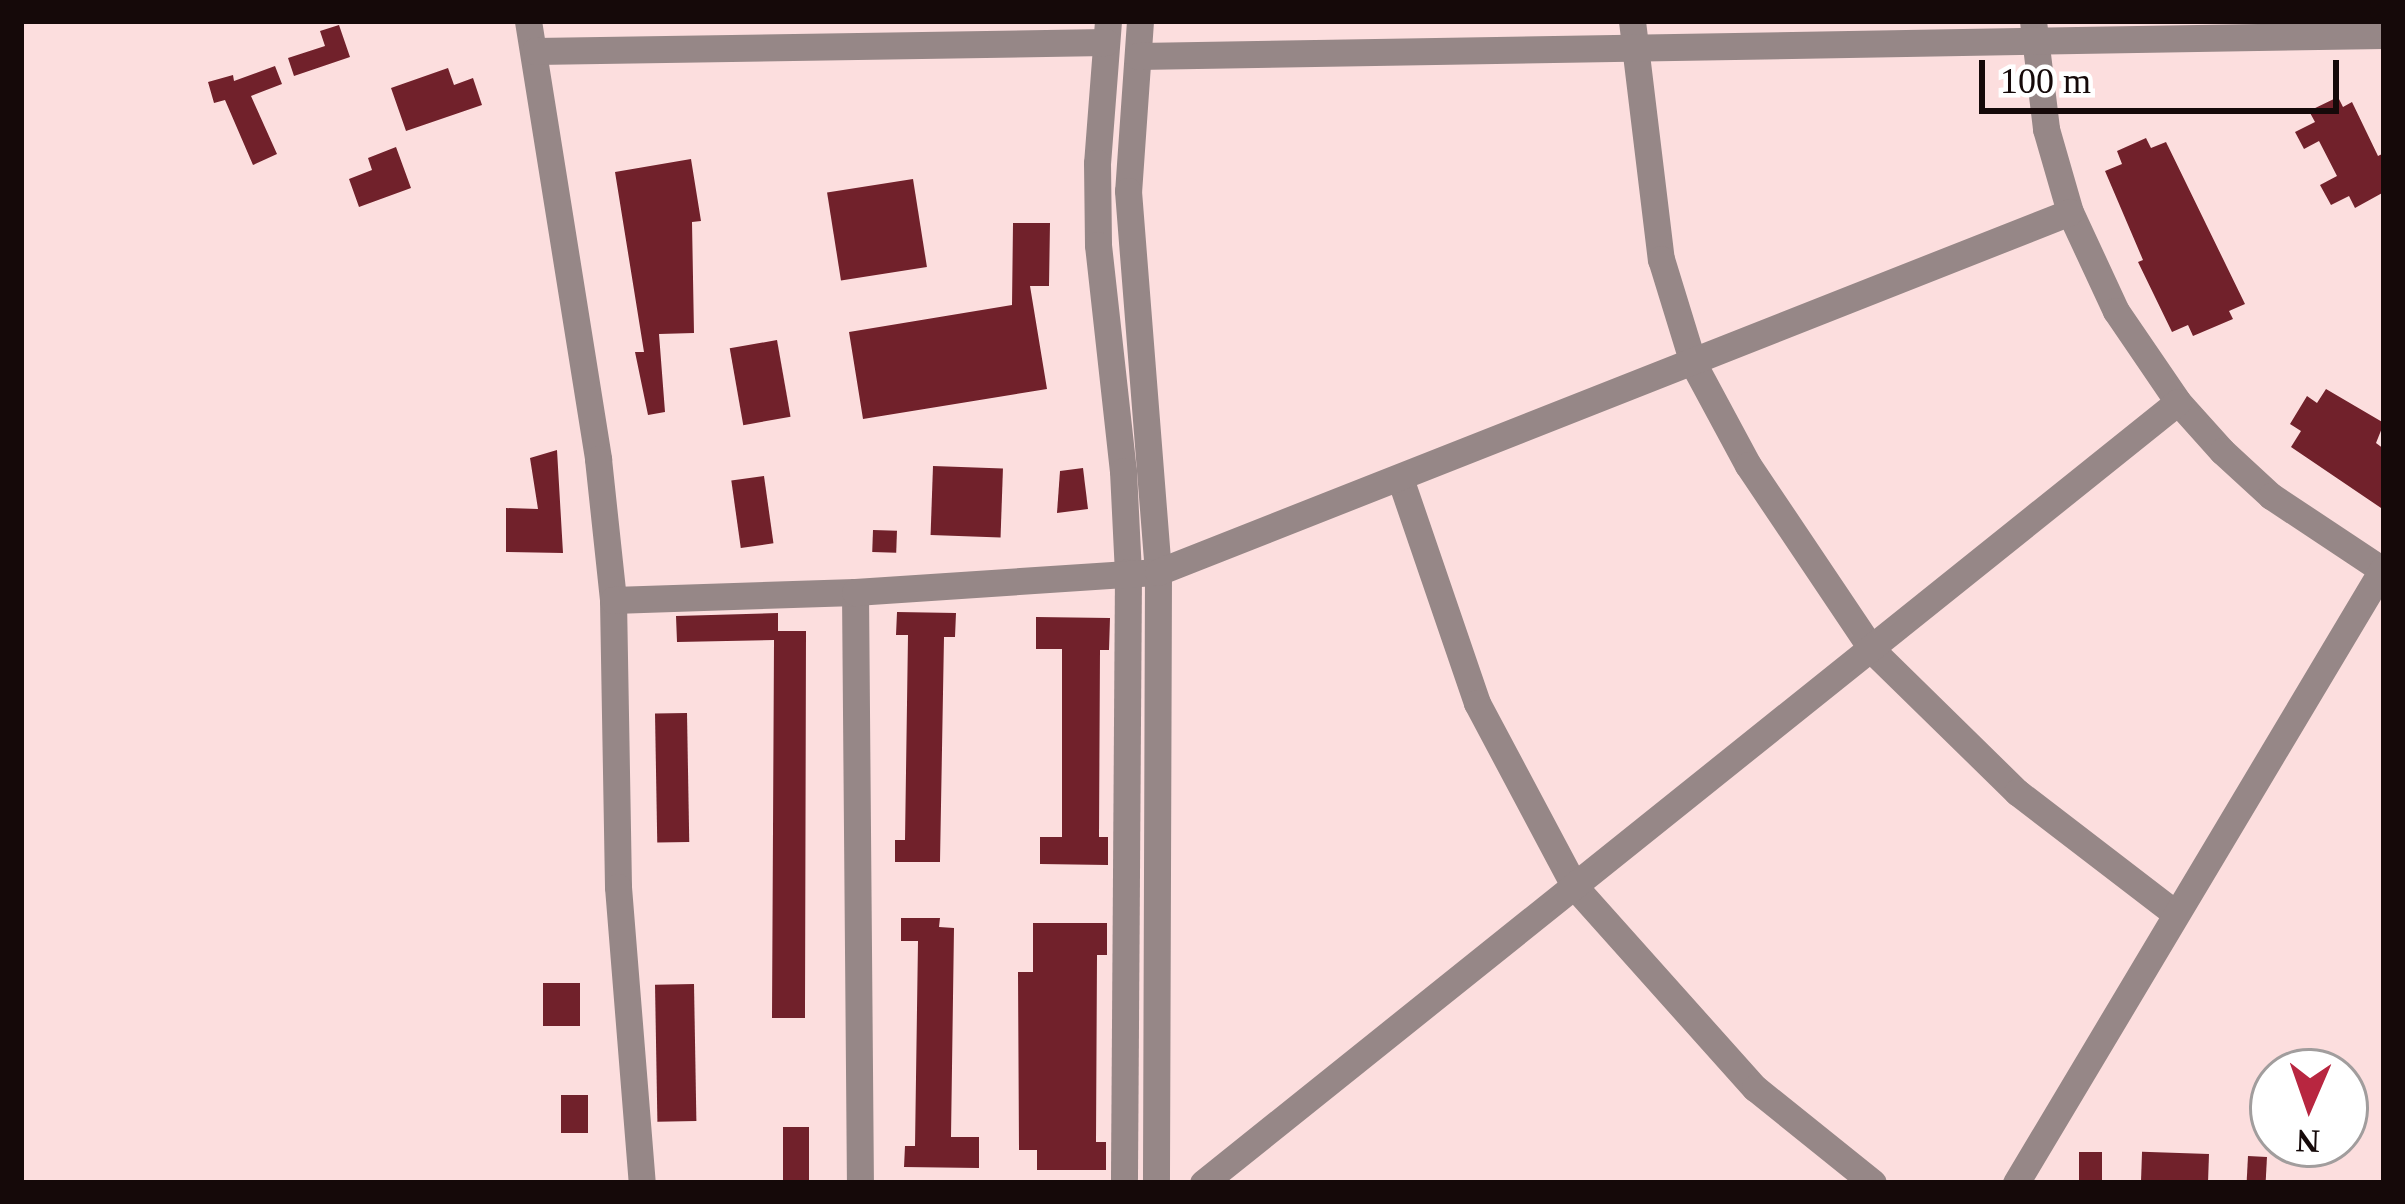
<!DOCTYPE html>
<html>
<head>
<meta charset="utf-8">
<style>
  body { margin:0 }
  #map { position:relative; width:2405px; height:1204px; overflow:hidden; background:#fcdede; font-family:"Times New Roman",serif }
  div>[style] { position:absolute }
  .building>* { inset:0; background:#71212b; transform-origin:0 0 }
  .street>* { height:27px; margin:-13.5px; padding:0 13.5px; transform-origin:13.5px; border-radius:13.5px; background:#968787 }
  span { translate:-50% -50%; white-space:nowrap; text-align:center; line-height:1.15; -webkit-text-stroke:12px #fff; paint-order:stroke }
  .frame { position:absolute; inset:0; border:24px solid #150909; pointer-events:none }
  .north { position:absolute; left:2249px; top:1048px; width:120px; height:120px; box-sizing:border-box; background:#fff; border:3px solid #a19d9d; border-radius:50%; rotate:182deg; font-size:33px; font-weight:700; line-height:48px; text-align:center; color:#150909 }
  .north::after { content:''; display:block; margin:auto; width:42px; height:54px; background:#b82640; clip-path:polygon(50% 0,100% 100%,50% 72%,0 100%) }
  .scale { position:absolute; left:1979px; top:60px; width:360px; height:54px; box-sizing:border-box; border:6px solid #150909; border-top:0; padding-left:15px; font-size:36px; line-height:42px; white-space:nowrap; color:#150909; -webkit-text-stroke:9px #fff; paint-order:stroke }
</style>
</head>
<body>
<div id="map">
  <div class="building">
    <div style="clip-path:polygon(339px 25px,350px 57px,294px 76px,288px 58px,325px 46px,320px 31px)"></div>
    <div style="clip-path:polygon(275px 66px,282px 84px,251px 96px,277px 154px,253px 165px,225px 100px,214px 103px,208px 82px,233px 75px,234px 81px)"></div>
    <div style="clip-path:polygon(448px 68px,454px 85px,473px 78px,482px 105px,406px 131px,391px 88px)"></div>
    <div style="clip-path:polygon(2338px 97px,2343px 107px,2352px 102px,2378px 156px,2384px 153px,2384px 192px,2355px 208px,2349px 196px,2331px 205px,2320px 185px,2337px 176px,2319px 141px,2304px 149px,2295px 132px,2315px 122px,2309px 111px)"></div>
    <div style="clip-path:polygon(2146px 138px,2151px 148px,2166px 142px,2245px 304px,2229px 311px,2233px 319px,2193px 336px,2188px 325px,2172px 332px,2138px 262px,2143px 260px,2105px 171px,2122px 164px,2117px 151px)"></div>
    <div style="clip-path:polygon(396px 147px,411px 188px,359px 207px,349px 179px,372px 170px,368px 158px)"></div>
    <div style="clip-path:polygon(691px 159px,701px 221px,692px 222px,694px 333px,659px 334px,665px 412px,648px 415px,635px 352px,644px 352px,615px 172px)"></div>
    <div style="left:913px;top:179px;width:89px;height:87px;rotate:81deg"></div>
    <div style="clip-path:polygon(1013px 223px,1050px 223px,1049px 286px,1030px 286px,1047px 389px,863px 419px,849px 332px,1012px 305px)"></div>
    <div style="left:777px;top:340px;width:78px;height:48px;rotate:80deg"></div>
    <div style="clip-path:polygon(2326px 389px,2384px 423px,2376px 443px,2384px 449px,2384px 510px,2291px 447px,2301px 431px,2290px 424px,2307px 396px,2317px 403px)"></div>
    <div style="clip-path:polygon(557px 450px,563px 553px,506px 552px,506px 508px,538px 509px,530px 458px)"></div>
    <div style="left:933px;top:466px;width:70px;height:69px;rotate:2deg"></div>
    <div style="clip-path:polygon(1083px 468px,1088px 509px,1057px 513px,1060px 471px)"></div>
    <div style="left:764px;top:476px;width:68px;height:33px;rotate:82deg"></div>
    <div style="left:873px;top:530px;width:24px;height:22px;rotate:2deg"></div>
    <div style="clip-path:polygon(897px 612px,956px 613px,955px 637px,944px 637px,940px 862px,895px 862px,895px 840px,905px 840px,908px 635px,896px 635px)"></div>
    <div style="clip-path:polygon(778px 613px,778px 631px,806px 631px,805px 1018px,772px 1018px,774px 640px,677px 642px,676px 616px)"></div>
    <div style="clip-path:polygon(1036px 617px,1110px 618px,1109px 650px,1100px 650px,1099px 837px,1108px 837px,1108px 865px,1040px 864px,1040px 837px,1062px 837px,1062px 649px,1036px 649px)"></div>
    <div style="left:687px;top:713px;width:129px;height:32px;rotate:89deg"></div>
    <div style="clip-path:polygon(901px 918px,940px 918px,939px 927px,954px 928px,951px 1137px,979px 1137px,979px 1168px,904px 1167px,905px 1146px,915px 1146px,918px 941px,901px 941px)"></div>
    <div style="clip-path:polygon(1033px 923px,1107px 923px,1107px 955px,1097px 955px,1096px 1142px,1106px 1142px,1106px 1170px,1037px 1170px,1037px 1150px,1019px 1150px,1018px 972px,1033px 972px)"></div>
    <div style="left:543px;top:983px;width:37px;height:43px"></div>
    <div style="left:694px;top:984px;width:137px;height:39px;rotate:89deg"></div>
    <div style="left:588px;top:1095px;width:38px;height:27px;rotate:90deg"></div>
    <div style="left:809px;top:1127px;width:56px;height:26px;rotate:90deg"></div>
    <div style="left:2079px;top:1152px;width:23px;height:31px"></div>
    <div style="left:2209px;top:1154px;width:29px;height:67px;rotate:92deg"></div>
    <div style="left:2248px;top:1156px;width:19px;height:27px;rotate:3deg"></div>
  </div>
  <div class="street">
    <div style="left:528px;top:21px;width:444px;rotate:80.9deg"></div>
    <div style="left:598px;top:459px;width:142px;rotate:83.9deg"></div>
    <div style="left:613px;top:600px;width:287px;rotate:89deg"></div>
    <div style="left:618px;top:887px;width:297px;rotate:85.4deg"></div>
    <div style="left:1108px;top:21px;width:142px;rotate:94.4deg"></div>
    <div style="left:1097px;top:163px;width:82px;rotate:89.3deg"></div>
    <div style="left:1098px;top:245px;width:227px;rotate:83.7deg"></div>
    <div style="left:1123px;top:471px;width:101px;rotate:87.2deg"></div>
    <div style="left:1128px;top:572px;width:611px;rotate:90.38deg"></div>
    <div style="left:1140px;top:21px;width:170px;rotate:94deg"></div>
    <div style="left:1128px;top:191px;width:382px;rotate:85.5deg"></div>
    <div style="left:1158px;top:572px;width:611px;rotate:90.19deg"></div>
    <div style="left:1632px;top:21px;width:240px;rotate:83.1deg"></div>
    <div style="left:1661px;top:259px;width:109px;rotate:72.9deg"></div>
    <div style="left:1693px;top:363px;width:116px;rotate:61.7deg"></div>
    <div style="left:1748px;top:465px;width:224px;rotate:56.1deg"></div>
    <div style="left:1873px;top:651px;width:202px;rotate:44.4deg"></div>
    <div style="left:2017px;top:792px;width:200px;rotate:37.5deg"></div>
    <div style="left:2033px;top:21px;width:109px;rotate:83.1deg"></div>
    <div style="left:2046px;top:129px;width:86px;rotate:73.9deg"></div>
    <div style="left:2070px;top:212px;width:109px;rotate:65.1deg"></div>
    <div style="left:2116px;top:311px;width:110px;rotate:55.7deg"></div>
    <div style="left:2178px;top:402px;width:66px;rotate:48.1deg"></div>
    <div style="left:2222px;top:451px;width:67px;rotate:42.6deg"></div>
    <div style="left:2271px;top:496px;width:136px;rotate:33.6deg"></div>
    <div style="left:535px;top:51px;width:571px;rotate:-0.9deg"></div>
    <div style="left:1138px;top:56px;width:1246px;rotate:-0.97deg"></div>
    <div style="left:1400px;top:478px;width:238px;rotate:71.1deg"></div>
    <div style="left:1477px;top:703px;width:208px;rotate:62deg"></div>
    <div style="left:1575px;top:887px;width:270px;rotate:48.2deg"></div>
    <div style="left:1755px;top:1088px;width:151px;rotate:38.8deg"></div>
    <div style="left:855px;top:592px;width:591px;rotate:89.52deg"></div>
    <div style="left:613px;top:600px;width:242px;rotate:-1.9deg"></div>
    <div style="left:855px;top:592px;width:304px;rotate:-3.8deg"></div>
    <div style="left:1158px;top:572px;width:980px;rotate:-21.54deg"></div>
    <div style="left:1203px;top:1183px;width:1249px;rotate:-38.7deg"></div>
    <div style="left:2016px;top:1183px;width:714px;rotate:-59.16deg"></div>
  </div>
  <div class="frame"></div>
  <div class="north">N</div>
  <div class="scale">100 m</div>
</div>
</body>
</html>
